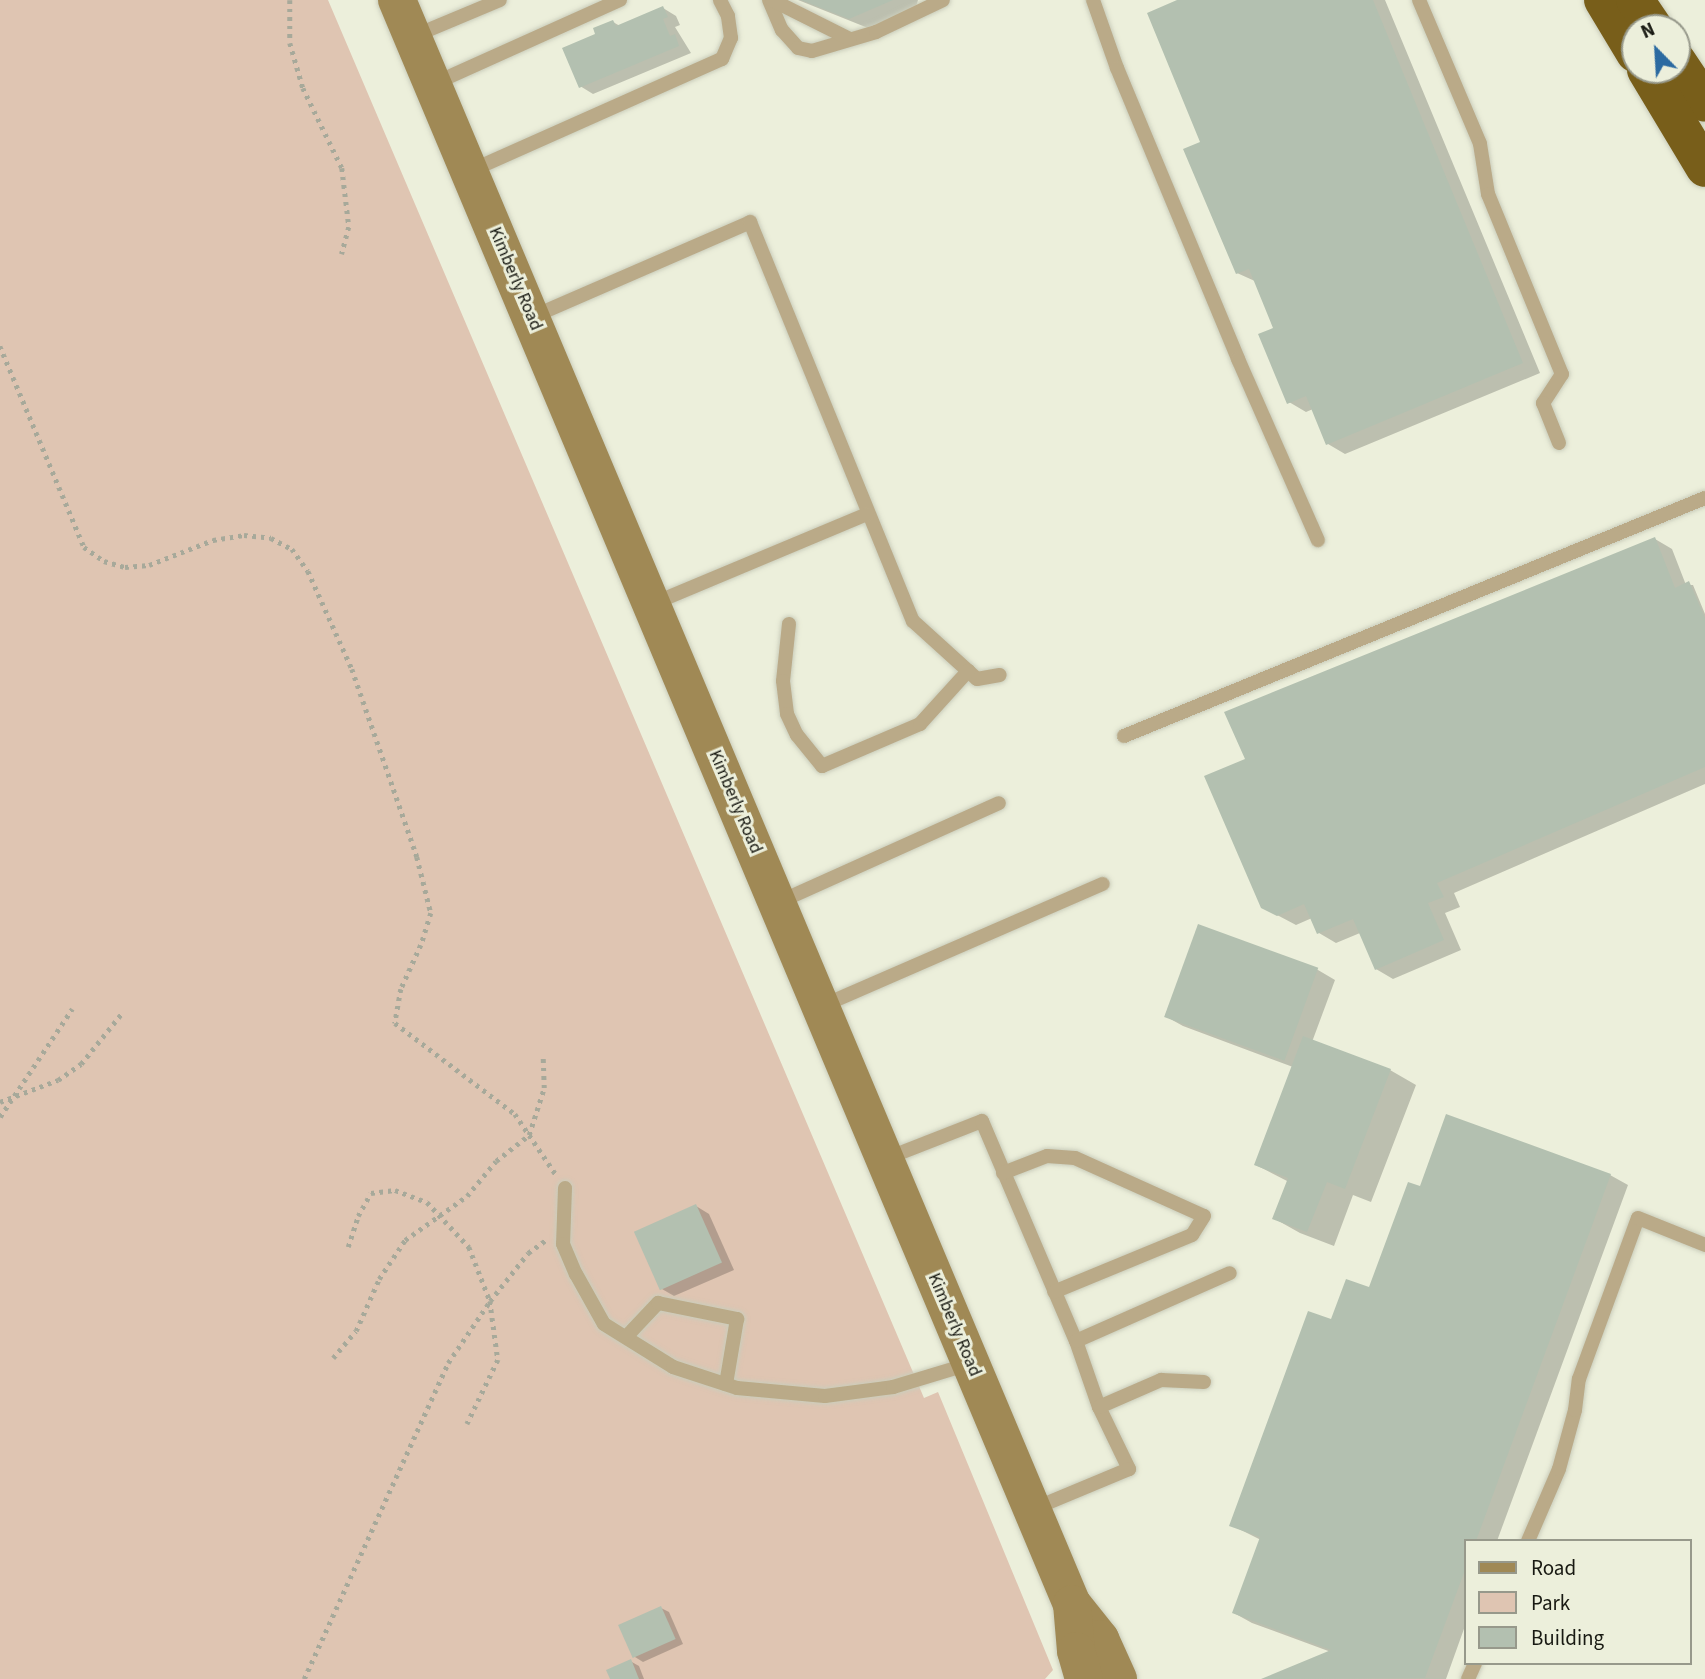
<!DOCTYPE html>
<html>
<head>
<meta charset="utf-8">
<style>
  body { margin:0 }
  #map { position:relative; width:1705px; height:1679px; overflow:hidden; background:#ecefdb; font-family:"Source Sans 3",sans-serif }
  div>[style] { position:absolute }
  .green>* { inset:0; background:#dfc5b2 }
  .shadow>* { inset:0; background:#0003 }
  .building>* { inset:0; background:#b3c0b0; transform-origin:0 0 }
  .path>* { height:4.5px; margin-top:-2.25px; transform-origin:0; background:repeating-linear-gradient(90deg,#a7a99a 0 3.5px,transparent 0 8.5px) }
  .roads { filter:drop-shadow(0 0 2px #cacdbb) drop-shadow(0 0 2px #cacdbb) }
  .service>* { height:14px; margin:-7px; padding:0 7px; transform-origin:7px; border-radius:7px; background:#baaa88 }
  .secondary>* { height:38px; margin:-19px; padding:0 19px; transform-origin:19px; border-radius:19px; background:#a08955 }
  .motorway>* { height:38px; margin:-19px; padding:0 19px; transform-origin:19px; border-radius:19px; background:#785e1a }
  span { translate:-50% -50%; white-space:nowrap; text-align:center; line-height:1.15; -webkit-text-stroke:6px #ecefdb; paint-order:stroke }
  .street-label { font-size:18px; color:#181912 }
  .legend { position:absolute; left:1464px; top:1539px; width:228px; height:126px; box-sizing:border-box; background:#ecefdb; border:2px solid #97998b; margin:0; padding:9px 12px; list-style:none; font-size:21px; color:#181912 }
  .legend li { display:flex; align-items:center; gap:14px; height:35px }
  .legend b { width:35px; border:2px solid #97998b }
  .north { position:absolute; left:1621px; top:14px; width:70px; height:70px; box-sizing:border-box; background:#ecefdb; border:2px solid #97998b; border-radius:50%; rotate:336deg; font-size:19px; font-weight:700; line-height:28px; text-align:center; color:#181912 }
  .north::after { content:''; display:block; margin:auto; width:24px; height:32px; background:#2b6aa1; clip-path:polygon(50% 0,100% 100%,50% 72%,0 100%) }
</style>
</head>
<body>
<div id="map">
  <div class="green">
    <div style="clip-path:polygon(0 0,328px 0,924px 1398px,938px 1392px,1053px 1670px,1045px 1679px,0 1679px)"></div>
  </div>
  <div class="shadow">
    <div style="clip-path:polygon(798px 0,918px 0,916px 7px,868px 28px)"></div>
    <div style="clip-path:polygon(1182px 0,1385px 0,1540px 373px,1345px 454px,1328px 444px,1313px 409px,1306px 412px,1289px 402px,1276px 329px,1257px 282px,1237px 273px,1203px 143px)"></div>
    <div style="clip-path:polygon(663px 8px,676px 16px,680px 25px,675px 27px,691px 53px,593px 94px,580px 86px,598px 35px,613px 22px,620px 26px)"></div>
    <div style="clip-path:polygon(1655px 539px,1672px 549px,1686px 585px,1693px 585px,1705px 614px,1705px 784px,1454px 893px,1460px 907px,1445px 913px,1461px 950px,1393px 979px,1376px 969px,1360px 933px,1336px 943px,1319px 933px,1312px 918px,1296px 925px,1262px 907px,1247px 760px)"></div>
    <div style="clip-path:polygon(1199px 926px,1318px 970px,1335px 980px,1312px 1042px,1390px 1070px,1416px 1085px,1371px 1202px,1353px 1195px,1334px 1246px,1300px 1233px,1275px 1219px,1289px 1182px,1256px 1165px,1293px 1067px,1183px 1026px,1165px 1016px)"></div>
    <div style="clip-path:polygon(1610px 1175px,1628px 1185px,1497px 1541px,1465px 1541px,1465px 1626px,1446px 1679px,1265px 1679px,1331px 1652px,1252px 1623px,1234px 1613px,1261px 1540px,1231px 1525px,1332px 1321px,1370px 1289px,1421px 1189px)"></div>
    <div style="clip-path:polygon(696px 1206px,709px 1214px,734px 1270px,674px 1296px,662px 1289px)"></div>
    <div style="clip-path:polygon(661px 1608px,669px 1612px,683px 1644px,643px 1662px,635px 1657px)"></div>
    <div style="clip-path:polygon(630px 1661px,639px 1666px,644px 1679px,612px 1679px)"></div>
  </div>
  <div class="building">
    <div style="clip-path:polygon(801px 0,893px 0,849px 19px)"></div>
    <div style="clip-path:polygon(1177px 0,1373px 0,1523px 363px,1326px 445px,1306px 396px,1287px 404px,1258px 334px,1273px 328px,1249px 269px,1236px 274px,1183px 149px,1200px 142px,1147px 13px)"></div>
    <div style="clip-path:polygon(663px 6px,668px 17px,663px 19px,670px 36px,675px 34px,679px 46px,579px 88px,562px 48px,595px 34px,593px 28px,613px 20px,616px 26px)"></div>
    <div style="clip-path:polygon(1655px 537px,1675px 588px,1689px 581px,1705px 618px,1705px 767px,1437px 883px,1444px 897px,1428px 903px,1444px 940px,1375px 970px,1353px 919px,1317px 934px,1304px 904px,1277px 916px,1261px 908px,1204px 776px,1245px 759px,1224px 712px)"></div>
    <div style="left:1198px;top:924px;width:128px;height:99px;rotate:20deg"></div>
    <div style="clip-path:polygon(1303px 1036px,1391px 1069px,1345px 1189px,1327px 1182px,1307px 1232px,1272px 1219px,1288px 1178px,1254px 1165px)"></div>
    <div style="clip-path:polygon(1446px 1114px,1611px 1174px,1476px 1541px,1465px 1541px,1465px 1570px,1425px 1678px,1261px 1679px,1331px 1650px,1232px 1613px,1260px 1537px,1229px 1526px,1308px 1311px,1331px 1319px,1346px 1279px,1369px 1287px,1408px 1182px,1420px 1186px)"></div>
    <div style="left:696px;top:1204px;width:64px;height:68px;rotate:66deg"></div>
    <div style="left:661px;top:1606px;width:36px;height:47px;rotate:66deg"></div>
    <div style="clip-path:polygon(631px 1659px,639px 1679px,610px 1679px,606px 1670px)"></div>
  </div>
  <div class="path">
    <div style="left:290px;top:0;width:43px;rotate:90deg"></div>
    <div style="left:290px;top:43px;width:47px;rotate:73.9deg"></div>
    <div style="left:303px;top:88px;width:89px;rotate:64deg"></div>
    <div style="left:342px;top:168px;width:59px;rotate:83.2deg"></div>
    <div style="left:349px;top:227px;width:28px;rotate:105deg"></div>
    <div style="left:0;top:346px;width:218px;rotate:67.3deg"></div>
    <div style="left:84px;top:547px;width:24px;rotate:35deg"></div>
    <div style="left:104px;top:561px;width:22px;rotate:16deg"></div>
    <div style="left:125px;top:567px;width:24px;rotate:-5deg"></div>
    <div style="left:149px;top:565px;width:69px;rotate:-21.3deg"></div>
    <div style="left:213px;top:540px;width:31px;rotate:-9deg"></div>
    <div style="left:244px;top:535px;width:27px;rotate:6deg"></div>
    <div style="left:271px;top:538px;width:24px;rotate:28deg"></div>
    <div style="left:292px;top:549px;width:27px;rotate:54deg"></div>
    <div style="left:308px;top:571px;width:107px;rotate:65.8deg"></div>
    <div style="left:352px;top:669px;width:199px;rotate:70.9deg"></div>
    <div style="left:417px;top:857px;width:58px;rotate:76deg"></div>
    <div style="left:431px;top:913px;width:34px;rotate:107deg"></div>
    <div style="left:421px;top:945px;width:48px;rotate:114.4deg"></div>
    <div style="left:401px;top:989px;width:35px;rotate:100deg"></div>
    <div style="left:395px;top:1023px;width:151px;rotate:37.2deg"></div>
    <div style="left:515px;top:1114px;width:75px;rotate:55.9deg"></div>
    <div style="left:0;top:1102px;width:62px;rotate:-20.8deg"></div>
    <div style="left:58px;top:1080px;width:28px;rotate:-35deg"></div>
    <div style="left:81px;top:1064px;width:65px;rotate:-51.2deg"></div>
    <div style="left:0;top:1117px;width:130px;rotate:-56.3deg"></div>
    <div style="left:348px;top:1247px;width:33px;rotate:-72deg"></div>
    <div style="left:358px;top:1216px;width:26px;rotate:-61deg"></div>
    <div style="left:371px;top:1193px;width:24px;rotate:-7deg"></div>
    <div style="left:395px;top:1190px;width:34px;rotate:21deg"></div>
    <div style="left:427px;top:1202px;width:62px;rotate:47deg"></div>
    <div style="left:469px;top:1247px;width:58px;rotate:68.7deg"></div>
    <div style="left:490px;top:1301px;width:60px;rotate:82.3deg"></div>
    <div style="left:498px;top:1360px;width:71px;rotate:115.8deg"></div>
    <div style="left:333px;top:1358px;width:35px;rotate:-50deg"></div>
    <div style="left:356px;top:1331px;width:57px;rotate:-66.1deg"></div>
    <div style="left:379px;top:1279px;width:47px;rotate:-56.3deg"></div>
    <div style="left:405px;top:1240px;width:76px;rotate:-35.4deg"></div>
    <div style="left:467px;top:1196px;width:45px;rotate:-50.4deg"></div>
    <div style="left:496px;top:1161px;width:42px;rotate:-38.2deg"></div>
    <div style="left:529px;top:1135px;width:49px;rotate:-72.3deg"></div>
    <div style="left:544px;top:1088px;width:31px;rotate:-92deg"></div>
    <div style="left:304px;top:1679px;width:347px;rotate:-65.5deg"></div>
    <div style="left:448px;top:1363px;width:75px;rotate:-55.9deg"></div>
    <div style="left:490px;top:1301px;width:61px;rotate:-51.6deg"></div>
    <div style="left:528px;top:1253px;width:22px;rotate:-36deg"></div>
  </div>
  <div class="roads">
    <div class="service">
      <div style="left:769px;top:0;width:33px;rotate:67deg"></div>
      <div style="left:782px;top:30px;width:24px;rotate:48deg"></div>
      <div style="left:798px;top:48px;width:14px;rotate:12deg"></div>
      <div style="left:812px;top:51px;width:67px;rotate:-16.5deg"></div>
      <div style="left:876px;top:32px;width:74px;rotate:-25.5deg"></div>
      <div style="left:772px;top:0;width:87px;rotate:26.6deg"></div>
      <div style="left:1093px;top:0;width:72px;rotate:70.6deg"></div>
      <div style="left:1117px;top:68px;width:315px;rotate:67.4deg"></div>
      <div style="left:1238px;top:359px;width:198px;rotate:66.2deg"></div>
      <div style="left:1419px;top:0;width:156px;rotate:67deg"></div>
      <div style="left:1480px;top:144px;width:51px;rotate:80.9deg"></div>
      <div style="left:1488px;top:194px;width:195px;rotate:67.7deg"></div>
      <div style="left:1562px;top:374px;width:35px;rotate:123deg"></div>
      <div style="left:1543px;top:403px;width:43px;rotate:68.2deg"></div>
      <div style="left:414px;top:36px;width:93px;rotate:-22.7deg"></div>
      <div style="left:433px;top:84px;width:205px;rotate:-24.2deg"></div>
      <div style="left:470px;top:171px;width:276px;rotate:-24deg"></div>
      <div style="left:722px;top:59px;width:23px;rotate:-67deg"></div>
      <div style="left:731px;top:38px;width:22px;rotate:-98deg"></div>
      <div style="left:728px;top:16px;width:18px;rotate:-117deg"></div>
      <div style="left:532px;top:317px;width:238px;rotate:-23.5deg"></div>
      <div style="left:750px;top:222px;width:431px;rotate:67.8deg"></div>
      <div style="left:913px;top:621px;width:86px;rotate:42.2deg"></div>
      <div style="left:977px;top:679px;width:23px;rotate:-10deg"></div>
      <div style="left:652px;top:604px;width:233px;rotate:-22.7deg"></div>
      <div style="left:789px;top:624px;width:57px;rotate:96deg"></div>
      <div style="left:783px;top:681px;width:33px;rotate:83deg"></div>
      <div style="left:787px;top:714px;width:23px;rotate:65deg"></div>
      <div style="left:797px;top:735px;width:40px;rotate:51deg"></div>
      <div style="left:822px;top:766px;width:107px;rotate:-23.2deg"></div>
      <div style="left:920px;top:724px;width:72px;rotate:-47.8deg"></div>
      <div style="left:1124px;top:736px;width:628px;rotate:-22.28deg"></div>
      <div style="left:779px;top:902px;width:241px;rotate:-24.2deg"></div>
      <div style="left:822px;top:1006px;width:306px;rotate:-23.5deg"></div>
      <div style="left:885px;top:1159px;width:104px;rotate:-21.4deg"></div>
      <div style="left:982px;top:1121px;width:239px;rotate:66.9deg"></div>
      <div style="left:1076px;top:1341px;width:70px;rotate:70.8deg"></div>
      <div style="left:1099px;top:1407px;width:69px;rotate:64.2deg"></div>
      <div style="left:1129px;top:1469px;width:104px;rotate:157.4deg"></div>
      <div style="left:1003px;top:1173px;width:47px;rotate:-21.1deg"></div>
      <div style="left:1047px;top:1156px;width:28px;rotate:4deg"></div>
      <div style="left:1075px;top:1158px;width:141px;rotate:24.2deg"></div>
      <div style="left:1204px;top:1216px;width:22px;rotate:122deg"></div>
      <div style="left:1192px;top:1235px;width:149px;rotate:157.6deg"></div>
      <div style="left:565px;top:1188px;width:56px;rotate:92deg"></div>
      <div style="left:563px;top:1244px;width:33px;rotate:67deg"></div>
      <div style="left:576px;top:1274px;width:57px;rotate:60.8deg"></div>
      <div style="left:604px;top:1324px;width:81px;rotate:31.9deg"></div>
      <div style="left:673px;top:1367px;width:67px;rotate:18.2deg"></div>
      <div style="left:737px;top:1388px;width:88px;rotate:5.2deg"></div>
      <div style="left:825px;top:1396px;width:69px;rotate:-7.5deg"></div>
      <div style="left:893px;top:1387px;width:79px;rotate:-16.8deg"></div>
      <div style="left:626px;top:1337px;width:47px;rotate:-46.7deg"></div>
      <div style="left:658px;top:1303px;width:81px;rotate:11.4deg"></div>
      <div style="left:737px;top:1319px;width:66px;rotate:99.6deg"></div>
      <div style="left:1076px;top:1341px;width:168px;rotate:-23.8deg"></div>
      <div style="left:1099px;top:1407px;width:68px;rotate:-23.5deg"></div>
      <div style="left:1161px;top:1380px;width:43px;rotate:2.7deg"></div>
      <div style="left:1528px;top:1541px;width:78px;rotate:-66.7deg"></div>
      <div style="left:1559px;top:1469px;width:61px;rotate:-74.8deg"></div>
      <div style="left:1575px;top:1410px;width:31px;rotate:-83deg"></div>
      <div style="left:1579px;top:1379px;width:171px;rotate:-69.9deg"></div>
      <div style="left:1638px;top:1218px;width:72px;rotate:21.9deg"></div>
      <div style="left:1468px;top:1679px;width:17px;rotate:-66deg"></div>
    </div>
    <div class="secondary">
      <div style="left:397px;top:0;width:1740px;rotate:67.18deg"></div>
      <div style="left:1072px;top:1604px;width:45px;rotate:51.3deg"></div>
      <div style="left:1100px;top:1639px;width:44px;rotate:65.8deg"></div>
      <div style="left:1072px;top:1604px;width:47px;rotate:85.1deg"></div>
      <div style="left:1076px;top:1651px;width:29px;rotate:74deg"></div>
    </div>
    <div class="motorway">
      <div style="left:1603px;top:0;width:62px;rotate:58.9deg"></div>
      <div style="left:1635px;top:0;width:34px;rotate:56deg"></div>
      <div style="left:1677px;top:61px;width:50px;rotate:56.3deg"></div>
      <div style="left:1646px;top:70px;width:114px;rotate:59deg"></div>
    </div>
  </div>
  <div class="street-label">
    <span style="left:515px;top:279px;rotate:67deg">Kimberly Road</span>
    <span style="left:735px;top:802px;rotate:67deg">Kimberly Road</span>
    <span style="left:954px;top:1325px;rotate:67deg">Kimberly Road</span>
  </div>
  <ul class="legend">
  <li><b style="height:9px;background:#a08955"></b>Road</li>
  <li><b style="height:19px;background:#dfc5b2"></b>Park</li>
  <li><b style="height:19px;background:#b3c0b0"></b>Building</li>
  </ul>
  <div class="north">N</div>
</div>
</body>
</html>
